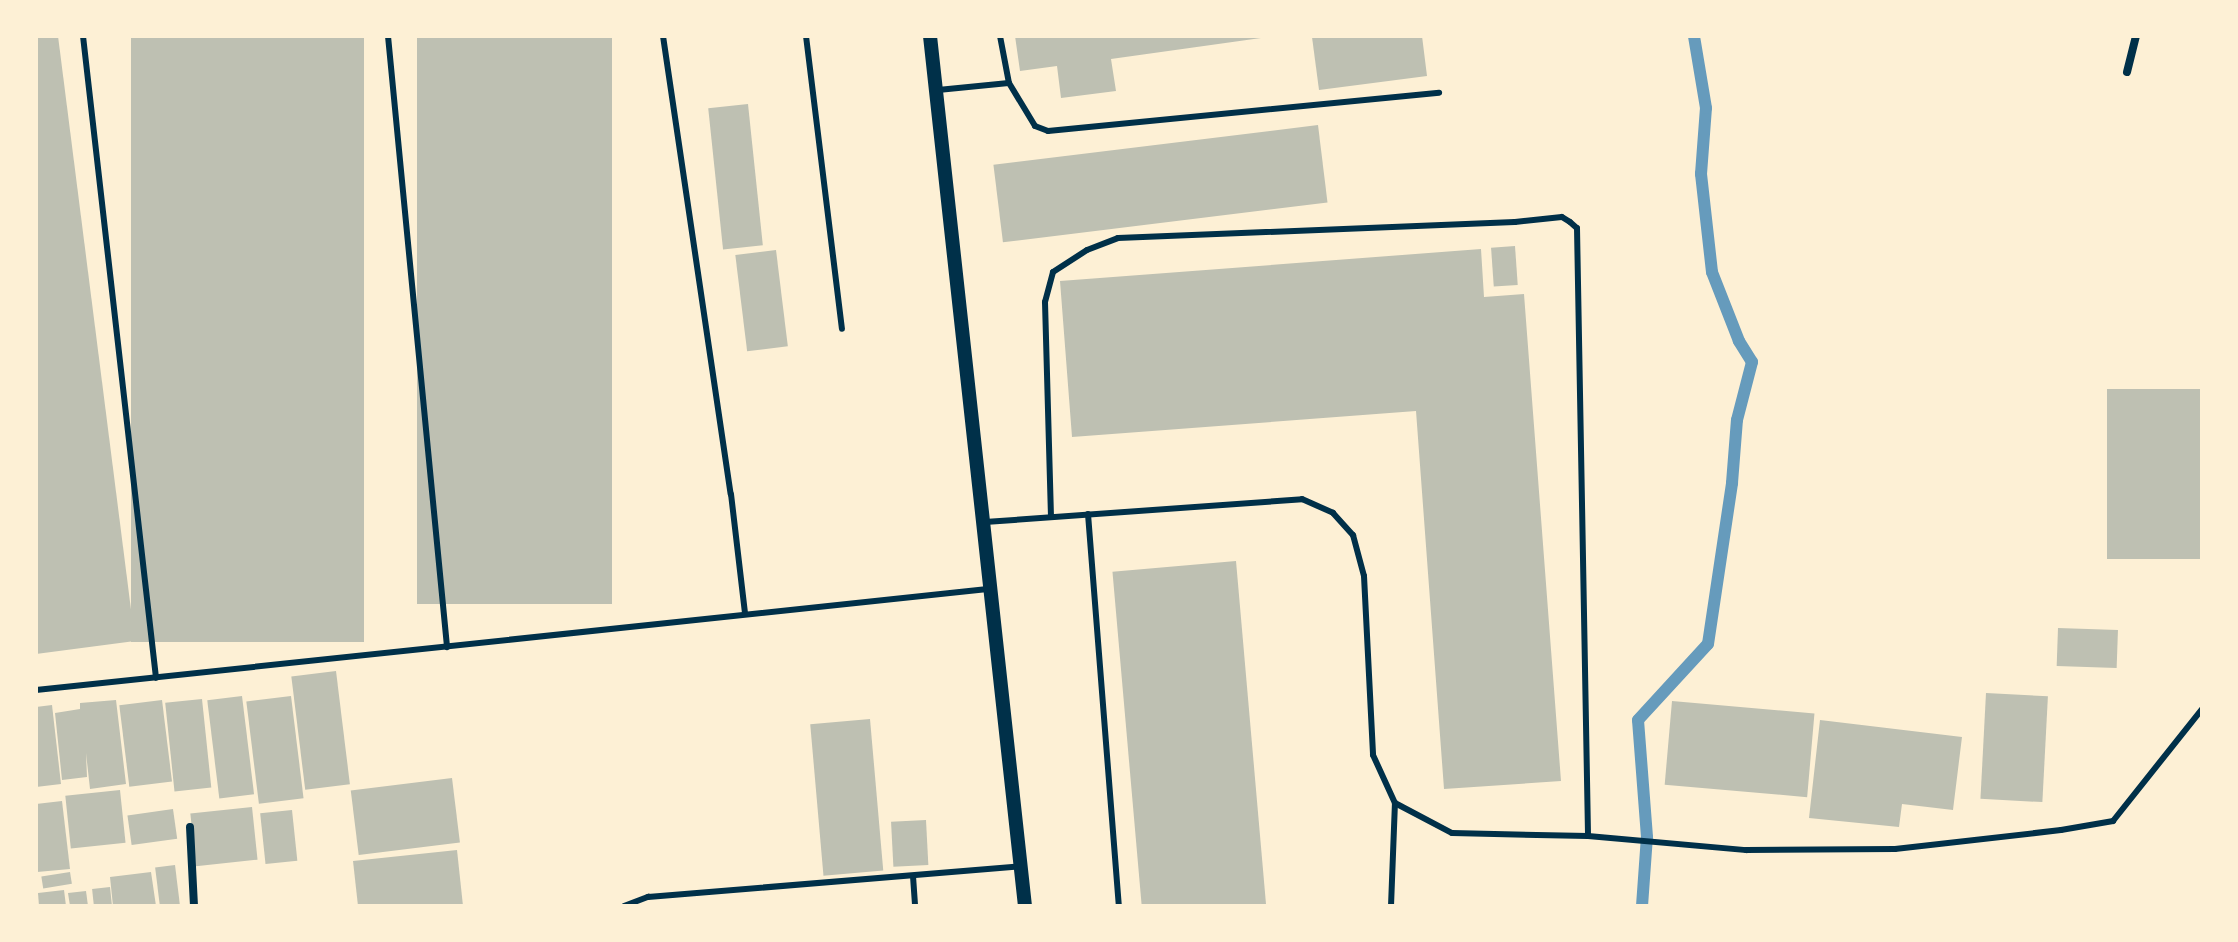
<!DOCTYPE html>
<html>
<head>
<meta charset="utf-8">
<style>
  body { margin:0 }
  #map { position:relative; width:2238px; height:942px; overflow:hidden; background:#fdf0d5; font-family:"Roboto Condensed",sans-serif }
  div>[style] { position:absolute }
  .stream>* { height:12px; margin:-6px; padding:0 6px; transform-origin:6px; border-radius:6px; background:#669bbc }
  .building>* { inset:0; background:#bec0b2; transform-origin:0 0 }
  .service>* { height:6px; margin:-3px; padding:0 3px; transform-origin:3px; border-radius:3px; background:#003049 }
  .minor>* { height:8px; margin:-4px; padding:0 4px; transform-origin:4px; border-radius:4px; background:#003049 }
  .tertiary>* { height:14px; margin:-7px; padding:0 7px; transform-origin:7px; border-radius:7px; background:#003049 }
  span { translate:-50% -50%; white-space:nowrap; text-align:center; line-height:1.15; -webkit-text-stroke:7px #fdf0d5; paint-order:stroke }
  .frame { position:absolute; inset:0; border:38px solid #fdf0d5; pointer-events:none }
</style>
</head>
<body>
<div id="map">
  <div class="stream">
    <div style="left:1642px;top:906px;width:69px;rotate:-85.9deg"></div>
    <div style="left:1647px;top:837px;width:117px;rotate:-94.4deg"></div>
    <div style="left:1638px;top:720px;width:103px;rotate:-47.4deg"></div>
    <div style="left:1708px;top:644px;width:163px;rotate:-81.5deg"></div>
    <div style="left:1732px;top:483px;width:63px;rotate:-85.5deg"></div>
    <div style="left:1737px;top:420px;width:60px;rotate:-75.5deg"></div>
    <div style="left:1752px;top:362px;width:25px;rotate:-122deg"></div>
    <div style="left:1739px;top:341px;width:74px;rotate:-111.4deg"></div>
    <div style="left:1712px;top:272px;width:99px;rotate:-96.4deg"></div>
    <div style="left:1701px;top:174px;width:66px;rotate:-85.7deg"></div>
    <div style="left:1706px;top:108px;width:73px;rotate:-99.5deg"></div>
  </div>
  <div class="building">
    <div style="clip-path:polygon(36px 36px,58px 36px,135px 641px,36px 654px)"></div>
    <div style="left:131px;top:36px;width:233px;height:606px"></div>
    <div style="left:417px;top:36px;width:195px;height:568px"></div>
    <div style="clip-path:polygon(1015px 36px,1260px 36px,1261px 38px,1111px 59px,1116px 91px,1061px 98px,1057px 66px,1020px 71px)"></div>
    <div style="clip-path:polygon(1422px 36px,1427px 76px,1319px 90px,1312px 37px)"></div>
    <div style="left:748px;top:104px;width:142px;height:40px;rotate:84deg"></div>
    <div style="left:1318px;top:125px;width:78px;height:327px;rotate:83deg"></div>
    <div style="left:1515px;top:246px;width:39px;height:24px;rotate:86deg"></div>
    <div style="clip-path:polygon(1481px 249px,1484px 297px,1524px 294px,1561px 781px,1444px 789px,1416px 411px,1072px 437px,1060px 281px)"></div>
    <div style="left:776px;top:250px;width:97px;height:41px;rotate:83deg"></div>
    <div style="left:2202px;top:389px;width:170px;height:95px;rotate:90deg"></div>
    <div style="left:1236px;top:561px;width:346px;height:124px;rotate:85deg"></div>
    <div style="left:2058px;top:628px;width:60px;height:38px;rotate:2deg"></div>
    <div style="left:336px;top:671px;width:114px;height:45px;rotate:83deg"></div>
    <div style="left:1986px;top:693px;width:62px;height:106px;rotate:3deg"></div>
    <div style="left:242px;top:696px;width:99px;height:35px;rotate:83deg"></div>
    <div style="left:291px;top:696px;width:103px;height:45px;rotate:83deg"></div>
    <div style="left:202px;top:699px;width:89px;height:37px;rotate:84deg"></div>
    <div style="clip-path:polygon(116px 700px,126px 784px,90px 789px,86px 753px,87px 777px,62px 780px,55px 713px,80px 709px,80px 703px)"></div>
    <div style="left:162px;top:700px;width:82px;height:43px;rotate:83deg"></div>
    <div style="left:1672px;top:701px;width:143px;height:84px;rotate:5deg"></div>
    <div style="clip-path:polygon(52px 705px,61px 784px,36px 787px,36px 707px)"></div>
    <div style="left:870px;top:719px;width:152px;height:60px;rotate:85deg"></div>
    <div style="clip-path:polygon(1820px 720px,1962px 737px,1953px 810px,1902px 804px,1899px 827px,1809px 818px)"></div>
    <div style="left:452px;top:778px;width:65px;height:102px;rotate:83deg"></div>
    <div style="left:120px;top:790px;width:53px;height:55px;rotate:84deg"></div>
    <div style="clip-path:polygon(62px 801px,70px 869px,37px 872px,36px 804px)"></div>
    <div style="left:252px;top:807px;width:53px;height:62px;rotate:84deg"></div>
    <div style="left:173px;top:809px;width:30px;height:46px;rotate:82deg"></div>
    <div style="left:292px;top:810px;width:51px;height:32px;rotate:84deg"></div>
    <div style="left:926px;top:820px;width:45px;height:35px;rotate:87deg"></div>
    <div style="clip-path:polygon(457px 850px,463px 906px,358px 906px,353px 861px)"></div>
    <div style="left:175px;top:865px;width:41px;height:20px;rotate:83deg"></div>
    <div style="left:70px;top:872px;width:12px;height:29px;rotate:81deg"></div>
    <div style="clip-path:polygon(151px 872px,156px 906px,113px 906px,110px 877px)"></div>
    <div style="left:110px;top:887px;width:19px;height:18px;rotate:84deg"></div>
    <div style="clip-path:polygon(64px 890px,66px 906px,39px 906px,38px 893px)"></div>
    <div style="clip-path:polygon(86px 891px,88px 906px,70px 906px,68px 893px)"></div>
  </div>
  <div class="service">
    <div style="left:83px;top:36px;width:646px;rotate:83.51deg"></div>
    <div style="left:388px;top:36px;width:614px;rotate:84.48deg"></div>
    <div style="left:663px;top:36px;width:463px;rotate:81.6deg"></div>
    <div style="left:731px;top:494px;width:120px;rotate:83.3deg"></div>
    <div style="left:806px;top:36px;width:295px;rotate:83deg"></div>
    <div style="left:1000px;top:36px;width:48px;rotate:79.2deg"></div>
    <div style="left:938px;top:90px;width:71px;rotate:-5.6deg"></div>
    <div style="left:1009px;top:83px;width:50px;rotate:58.8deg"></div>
    <div style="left:1035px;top:126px;width:14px;rotate:21deg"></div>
    <div style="left:1048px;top:131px;width:393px;rotate:-5.6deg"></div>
    <div style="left:1088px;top:514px;width:393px;rotate:85.5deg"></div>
    <div style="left:1051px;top:517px;width:215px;rotate:-91.6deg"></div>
    <div style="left:1045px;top:302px;width:31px;rotate:-75deg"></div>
    <div style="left:1053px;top:272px;width:40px;rotate:-32.9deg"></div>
    <div style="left:1087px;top:250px;width:33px;rotate:-21deg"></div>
    <div style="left:1118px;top:238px;width:397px;rotate:-2.3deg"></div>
    <div style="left:1515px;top:222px;width:47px;rotate:-6.1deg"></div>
    <div style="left:1562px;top:217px;width:9px;rotate:32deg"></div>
    <div style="left:1570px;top:222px;width:9px;rotate:41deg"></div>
    <div style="left:1577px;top:228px;width:608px;rotate:88.96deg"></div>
    <div style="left:985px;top:522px;width:318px;rotate:-4.1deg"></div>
    <div style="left:1302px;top:499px;width:34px;rotate:24deg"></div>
    <div style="left:1333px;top:513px;width:30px;rotate:48deg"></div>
    <div style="left:1353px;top:535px;width:42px;rotate:75deg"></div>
    <div style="left:1364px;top:576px;width:179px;rotate:87.1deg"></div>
    <div style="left:1373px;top:755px;width:53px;rotate:65.4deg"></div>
    <div style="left:1395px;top:803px;width:64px;rotate:27.8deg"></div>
    <div style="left:1452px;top:833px;width:136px;rotate:1.3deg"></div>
    <div style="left:1588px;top:836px;width:159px;rotate:5.1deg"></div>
    <div style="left:1746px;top:850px;width:149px;rotate:-0.4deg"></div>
    <div style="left:1895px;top:849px;width:167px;rotate:-6.5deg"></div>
    <div style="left:2061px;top:830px;width:53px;rotate:-9.8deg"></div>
    <div style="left:2113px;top:821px;width:143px;rotate:-51.5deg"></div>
    <div style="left:36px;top:690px;width:957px;rotate:-6.06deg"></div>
    <div style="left:913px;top:876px;width:30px;rotate:86deg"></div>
    <div style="left:624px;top:906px;width:26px;rotate:-21deg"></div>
    <div style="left:648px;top:897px;width:375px;rotate:-4.7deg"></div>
    <div style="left:1391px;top:906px;width:103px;rotate:-87.8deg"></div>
  </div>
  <div class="minor">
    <div style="left:2127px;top:72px;width:37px;rotate:-76deg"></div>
    <div style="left:190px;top:827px;width:79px;rotate:87.1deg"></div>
  </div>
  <div class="tertiary">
    <div style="left:930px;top:36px;width:875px;rotate:83.77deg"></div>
  </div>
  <div class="frame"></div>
</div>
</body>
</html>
